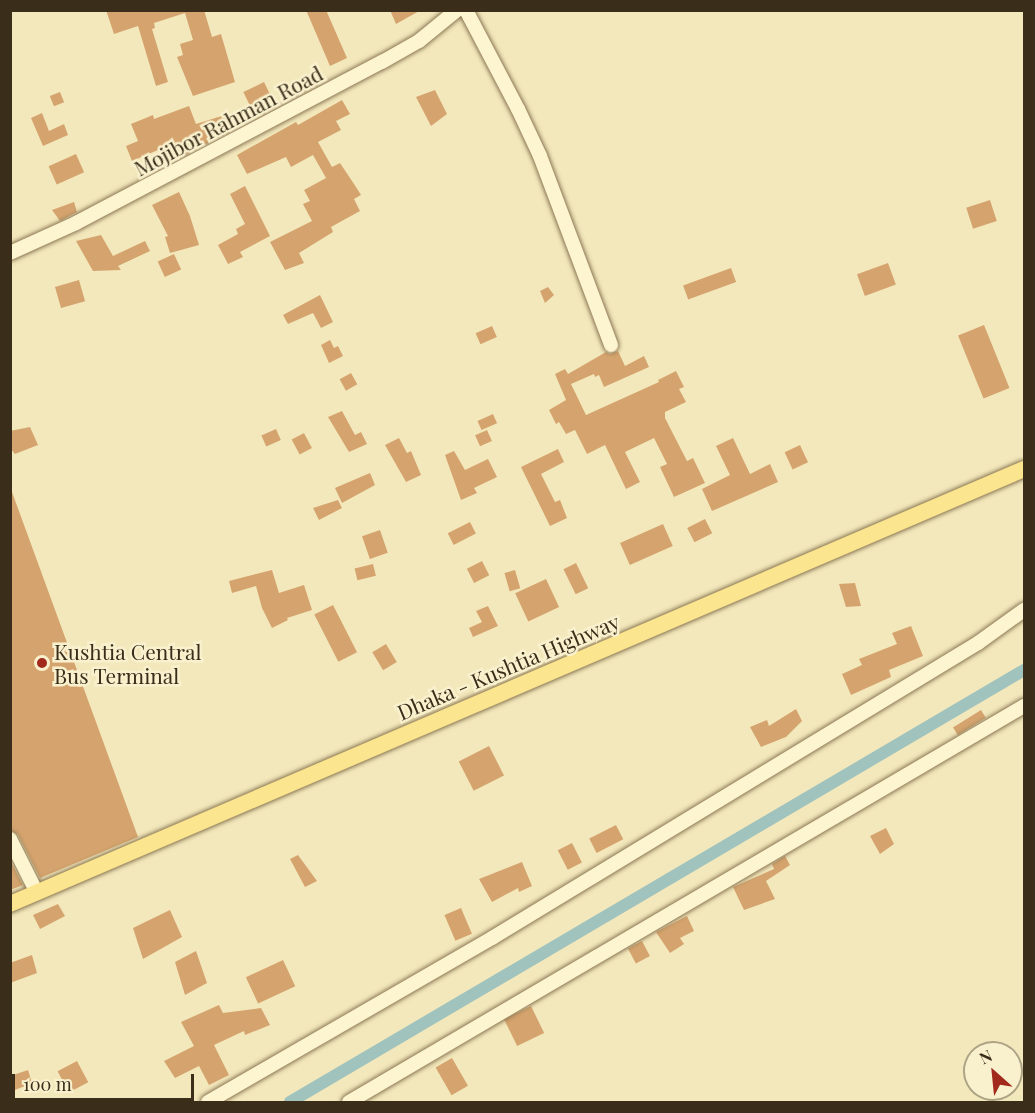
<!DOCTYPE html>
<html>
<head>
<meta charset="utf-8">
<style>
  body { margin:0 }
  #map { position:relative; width:1035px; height:1113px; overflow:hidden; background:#f3e8bc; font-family:"Playfair Display",serif }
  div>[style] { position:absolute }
  .canal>* { height:12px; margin:-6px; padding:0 6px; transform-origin:6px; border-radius:6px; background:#a1c3bd }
  .building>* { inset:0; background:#d5a46e; transform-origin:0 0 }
  .roads { filter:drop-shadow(0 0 2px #8c7854) drop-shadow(0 0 2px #8c7854) }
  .minor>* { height:14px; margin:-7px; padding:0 7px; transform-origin:7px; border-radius:7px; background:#fdf4d0 }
  .major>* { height:16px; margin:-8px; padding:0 8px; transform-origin:8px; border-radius:8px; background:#fbe58f }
  .dots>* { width:16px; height:16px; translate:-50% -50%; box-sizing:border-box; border:3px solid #f9f1cd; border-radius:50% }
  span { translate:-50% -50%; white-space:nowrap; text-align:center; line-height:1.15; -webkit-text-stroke:5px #f9f1cd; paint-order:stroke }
  .street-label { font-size:21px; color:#3a2d1a }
  .poi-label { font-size:21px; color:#3a2d1a }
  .left { translate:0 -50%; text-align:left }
  .frame { position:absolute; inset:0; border:12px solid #3a2d1a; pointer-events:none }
  .north { position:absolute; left:963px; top:1041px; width:60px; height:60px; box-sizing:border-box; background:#f9f1cd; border:2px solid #ada385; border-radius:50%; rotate:333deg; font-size:16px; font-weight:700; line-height:24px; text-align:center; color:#3a2d1a }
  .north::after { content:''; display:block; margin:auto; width:21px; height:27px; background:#a22a1d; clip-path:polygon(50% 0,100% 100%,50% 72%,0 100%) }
  .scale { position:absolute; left:12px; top:1074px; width:182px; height:27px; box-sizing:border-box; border:3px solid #3a2d1a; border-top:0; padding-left:8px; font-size:18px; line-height:21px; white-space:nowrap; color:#3a2d1a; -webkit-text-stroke:4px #f9f1cd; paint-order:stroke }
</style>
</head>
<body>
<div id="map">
  <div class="canal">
    <div style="left:290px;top:1102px;width:852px;rotate:-30.48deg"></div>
  </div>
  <div class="building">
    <div style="clip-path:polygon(106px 10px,204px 10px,212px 37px,221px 34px,235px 82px,193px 96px,177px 57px,183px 55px,180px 44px,193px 40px,185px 13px,154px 23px,155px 28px,152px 29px,168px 82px,156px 86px,138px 26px,114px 34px)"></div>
    <div style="clip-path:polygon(306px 10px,326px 10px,347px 58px,330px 66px)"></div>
    <div style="clip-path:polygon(390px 10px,421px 10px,396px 24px)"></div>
    <div style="left:264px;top:82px;width:28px;height:23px;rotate:64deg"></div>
    <div style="clip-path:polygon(435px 90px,447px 114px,431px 126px,416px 97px)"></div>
    <div style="left:60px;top:92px;width:11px;height:11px;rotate:68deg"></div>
    <div style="clip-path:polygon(342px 100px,350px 114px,336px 121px,341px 130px,318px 142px,332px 167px,340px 163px,356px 187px,361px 195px,354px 199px,360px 211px,331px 227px,333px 232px,299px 253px,304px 263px,285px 270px,270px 242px,312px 221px,303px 204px,310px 201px,304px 190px,326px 178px,313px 155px,291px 167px,286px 157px,247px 174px,237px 155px,296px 122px,298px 125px)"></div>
    <div style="clip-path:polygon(189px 106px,196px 124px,225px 115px,230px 132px,171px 162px,165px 147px,132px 161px,126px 146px,138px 141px,131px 124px,153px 115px,154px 119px)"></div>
    <div style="clip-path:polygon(42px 113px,49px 131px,64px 124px,68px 135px,43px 146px,31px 118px)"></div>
    <div style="left:76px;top:154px;width:20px;height:30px;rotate:66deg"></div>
    <div style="clip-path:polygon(245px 186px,270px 236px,240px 252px,243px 257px,228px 264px,218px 245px,238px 234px,236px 229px,245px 224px,230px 194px)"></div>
    <div style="clip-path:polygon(179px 192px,190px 216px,199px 245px,170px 253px,165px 237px,168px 236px,152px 205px)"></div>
    <div style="left:990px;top:200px;width:22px;height:25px;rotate:72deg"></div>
    <div style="clip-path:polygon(74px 202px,77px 212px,60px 221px,52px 210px)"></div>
    <div style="clip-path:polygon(101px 235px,113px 256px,145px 241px,150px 251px,118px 266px,121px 270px,93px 271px,76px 241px)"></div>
    <div style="left:174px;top:254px;width:17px;height:18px;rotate:65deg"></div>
    <div style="left:888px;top:263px;width:23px;height:33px;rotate:70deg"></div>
    <div style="left:731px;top:268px;width:15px;height:51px;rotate:70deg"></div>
    <div style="left:79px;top:280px;width:22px;height:25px;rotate:74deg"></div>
    <div style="clip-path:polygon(548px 287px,554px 295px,545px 303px,540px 291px)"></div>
    <div style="clip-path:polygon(320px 295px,333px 322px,321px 328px,313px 313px,288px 324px,283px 315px)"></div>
    <div style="left:984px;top:325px;width:68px;height:28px;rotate:68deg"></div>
    <div style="left:492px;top:326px;width:12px;height:18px;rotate:66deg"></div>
    <div style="clip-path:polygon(330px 340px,334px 348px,338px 346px,343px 356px,329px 363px,321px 345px)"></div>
    <div style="clip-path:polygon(618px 351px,625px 366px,644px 356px,649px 367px,604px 387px,599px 375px,595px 377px,594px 374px,571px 384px,586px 415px,659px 382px,658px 380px,676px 371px,684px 387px,679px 389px,686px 402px,665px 412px,665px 418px,687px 461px,693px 458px,705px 483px,674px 497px,660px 467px,667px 464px,654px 438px,625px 452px,640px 482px,626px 489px,605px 445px,587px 454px,575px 430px,566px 434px,559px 422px,556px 424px,549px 410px,566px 400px,555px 374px,565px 369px,568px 374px,606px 352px,610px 354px)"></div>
    <div style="left:351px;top:373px;width:13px;height:13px;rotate:61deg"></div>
    <div style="clip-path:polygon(342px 411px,355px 435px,361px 432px,367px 444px,349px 452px,328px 417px)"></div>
    <div style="left:493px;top:414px;width:10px;height:17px;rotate:66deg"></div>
    <div style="clip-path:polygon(30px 427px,38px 445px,15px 454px,10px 448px,10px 431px)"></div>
    <div style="left:276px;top:429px;width:12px;height:16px;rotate:66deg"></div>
    <div style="left:487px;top:430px;width:12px;height:13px;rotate:66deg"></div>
    <div style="left:304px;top:433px;width:17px;height:14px;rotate:62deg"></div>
    <div style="clip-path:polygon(399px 438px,407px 453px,411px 451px,421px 475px,406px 482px,385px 445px)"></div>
    <div style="clip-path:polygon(733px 438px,750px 474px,770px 464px,778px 482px,712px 511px,702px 489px,730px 475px,716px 446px)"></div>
    <div style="left:800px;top:445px;width:19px;height:17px;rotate:65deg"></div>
    <div style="clip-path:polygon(558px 449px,564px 462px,541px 474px,555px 502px,560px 500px,567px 518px,550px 526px,521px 467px)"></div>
    <div style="clip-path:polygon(454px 451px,465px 470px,488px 459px,497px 477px,474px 488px,477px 493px,461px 500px,445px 455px)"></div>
    <div style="clip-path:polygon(370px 473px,375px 485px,342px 503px,335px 488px)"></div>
    <div style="clip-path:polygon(12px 492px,138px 837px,40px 878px,18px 835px,10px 830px)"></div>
    <div style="clip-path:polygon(338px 500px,342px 508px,319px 520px,313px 508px)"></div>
    <div style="left:705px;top:519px;width:16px;height:20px;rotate:63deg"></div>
    <div style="left:470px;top:522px;width:13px;height:25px;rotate:63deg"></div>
    <div style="left:663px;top:524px;width:24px;height:47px;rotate:66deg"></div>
    <div style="left:380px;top:530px;width:24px;height:19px;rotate:71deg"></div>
    <div style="left:482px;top:561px;width:16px;height:17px;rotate:63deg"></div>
    <div style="left:576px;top:563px;width:28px;height:14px;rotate:64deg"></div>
    <div style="left:373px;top:564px;width:12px;height:19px;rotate:76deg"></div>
    <div style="clip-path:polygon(272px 570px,279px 593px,304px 585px,312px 610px,287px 618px,288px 620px,272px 628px,262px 608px,256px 586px,232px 593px,229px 581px)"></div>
    <div style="left:515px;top:570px;width:19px;height:11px;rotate:74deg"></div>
    <div style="left:546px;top:579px;width:31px;height:34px;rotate:65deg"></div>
    <div style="clip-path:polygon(855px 583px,861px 606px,846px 607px,839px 584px)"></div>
    <div style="left:333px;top:605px;width:53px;height:21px;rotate:63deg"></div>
    <div style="clip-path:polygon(488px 606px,498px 626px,473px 637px,469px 628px,482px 622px,476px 611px)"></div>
    <div style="clip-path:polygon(911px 626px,923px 656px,889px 670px,891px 677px,851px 695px,842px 674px,862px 665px,859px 659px,897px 644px,892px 633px)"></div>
    <div style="left:386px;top:644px;width:21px;height:16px;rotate:59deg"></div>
    <div style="clip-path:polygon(796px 709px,802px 721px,786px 737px,761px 747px,750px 727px,767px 720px,769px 726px)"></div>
    <div style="left:981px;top:710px;width:9px;height:33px;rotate:58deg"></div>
    <div style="left:489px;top:746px;width:33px;height:34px;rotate:63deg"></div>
    <div style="left:616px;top:825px;width:16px;height:30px;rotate:63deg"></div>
    <div style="clip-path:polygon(886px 828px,894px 844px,880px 854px,870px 836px)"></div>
    <div style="left:572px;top:843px;width:22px;height:16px;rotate:63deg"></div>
    <div style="clip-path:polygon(298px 855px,317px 881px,305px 887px,290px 859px)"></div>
    <div style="clip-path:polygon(785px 856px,790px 865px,766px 881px,775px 899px,744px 910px,733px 887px,774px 869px,772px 864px)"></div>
    <div style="clip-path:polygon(10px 860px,23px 885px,10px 890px)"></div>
    <div style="clip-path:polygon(522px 862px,532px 886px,519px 892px,518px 888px,492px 902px,479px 879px)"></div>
    <div style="clip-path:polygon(58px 904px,65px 916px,40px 929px,33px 915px)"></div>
    <div style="left:461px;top:908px;width:28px;height:18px;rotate:67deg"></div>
    <div style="clip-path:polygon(170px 910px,182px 937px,143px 959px,133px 928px)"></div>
    <div style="clip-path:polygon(687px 916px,694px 931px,680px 938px,684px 944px,670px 953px,656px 932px)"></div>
    <div style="left:642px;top:941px;width:17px;height:16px;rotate:62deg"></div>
    <div style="clip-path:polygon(196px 951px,207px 983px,185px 995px,175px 962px)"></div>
    <div style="clip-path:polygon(32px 955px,37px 973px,10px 983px,10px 963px)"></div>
    <div style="left:283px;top:960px;width:29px;height:41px;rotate:65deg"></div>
    <div style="clip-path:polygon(219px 1005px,223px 1013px,261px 1008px,270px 1025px,245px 1035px,244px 1031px,214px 1045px,229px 1075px,209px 1085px,199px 1066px,175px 1078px,164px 1061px,194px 1046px,181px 1022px)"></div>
    <div style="left:531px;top:1006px;width:30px;height:30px;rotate:64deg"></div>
    <div style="left:452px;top:1058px;width:32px;height:19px;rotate:60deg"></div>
    <div style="left:77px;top:1061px;width:24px;height:22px;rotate:62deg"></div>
    <div style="clip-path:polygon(28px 1070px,32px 1083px,10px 1092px,10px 1076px)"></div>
  </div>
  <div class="roads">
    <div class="minor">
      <div style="left:466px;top:10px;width:112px;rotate:62.3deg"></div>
      <div style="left:518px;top:109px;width:52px;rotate:64.9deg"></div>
      <div style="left:540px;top:156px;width:202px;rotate:69.4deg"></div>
      <div style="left:10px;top:253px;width:72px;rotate:-24.4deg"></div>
      <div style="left:76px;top:223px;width:346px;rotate:-27.8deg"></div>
      <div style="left:382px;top:62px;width:43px;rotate:-29.6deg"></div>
      <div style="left:419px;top:41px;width:49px;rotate:-39.2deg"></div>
      <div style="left:10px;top:839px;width:60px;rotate:63.4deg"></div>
      <div style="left:208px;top:1102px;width:328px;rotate:-30deg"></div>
      <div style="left:492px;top:938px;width:569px;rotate:-31.26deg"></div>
      <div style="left:978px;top:643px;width:57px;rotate:-35.7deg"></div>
      <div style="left:349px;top:1102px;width:783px;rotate:-30.4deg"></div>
    </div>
    <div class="major">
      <div style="left:10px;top:904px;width:1103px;rotate:-23.22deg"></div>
    </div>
  </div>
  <div class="dots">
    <div style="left:42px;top:663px;background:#a22a1d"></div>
  </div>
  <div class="street-label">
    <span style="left:228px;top:120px;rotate:-28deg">Mojibor Rahman Road</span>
    <span style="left:508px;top:666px;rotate:-23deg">Dhaka - Kushtia Highway</span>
  </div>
  <div class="poi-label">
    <span class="left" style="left:54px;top:663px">Kushtia Central<br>Bus Terminal</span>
  </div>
  <div class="frame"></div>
  <div class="north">N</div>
  <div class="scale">100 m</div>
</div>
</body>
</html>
